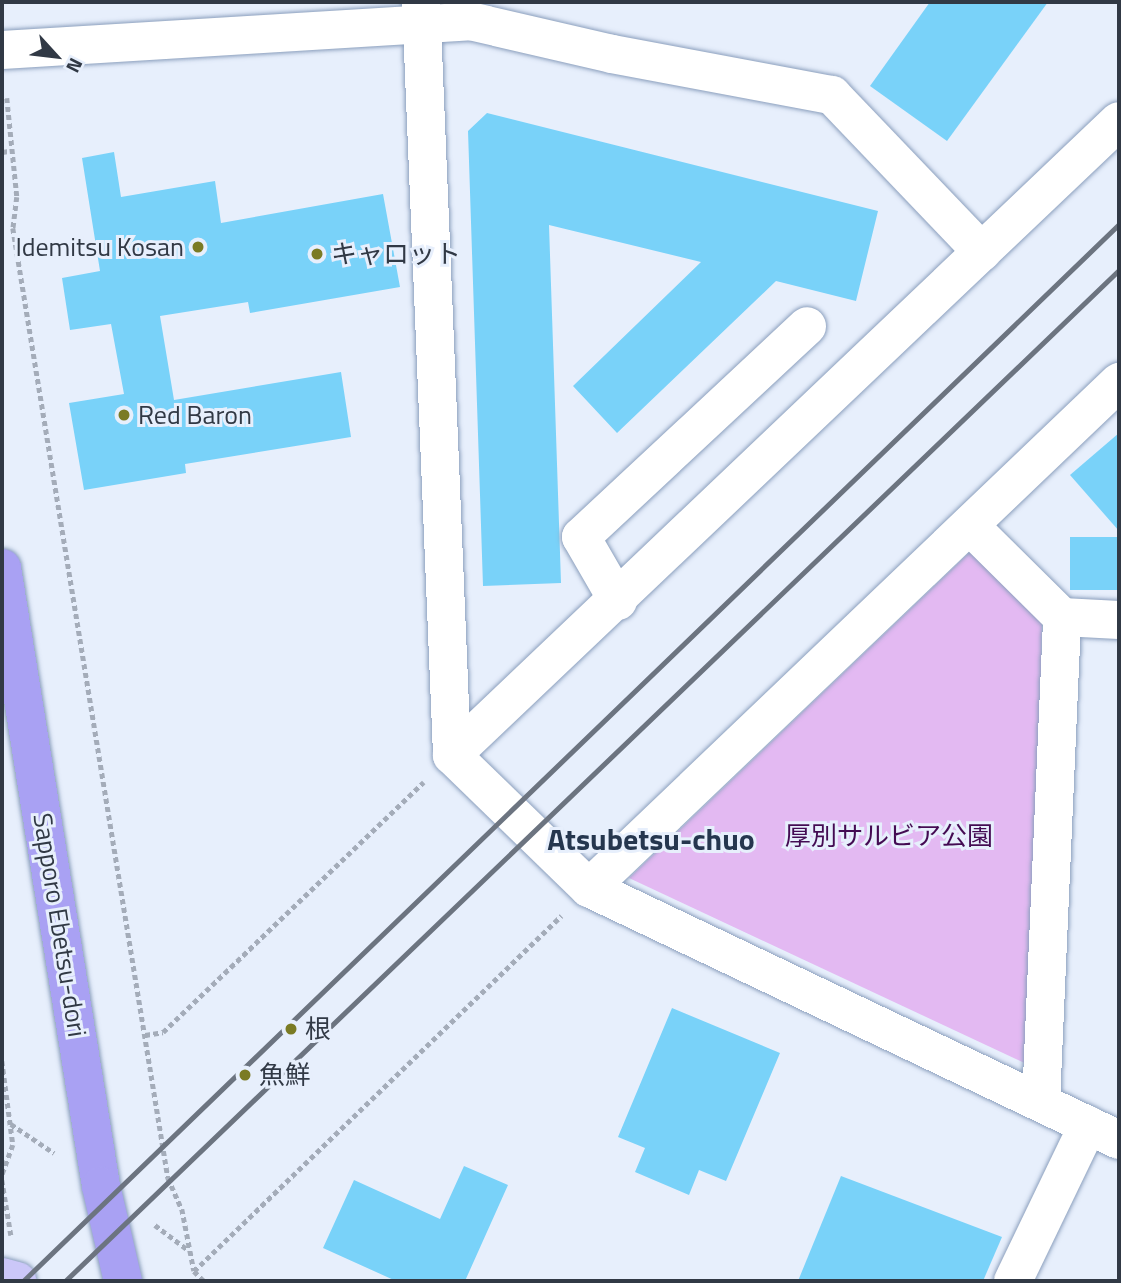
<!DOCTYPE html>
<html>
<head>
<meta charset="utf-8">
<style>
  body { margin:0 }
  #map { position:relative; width:1121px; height:1283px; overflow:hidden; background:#e7effc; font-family:"Titillium Web","Noto Sans JP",sans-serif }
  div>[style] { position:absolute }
  .green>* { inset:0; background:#e3b9f2 }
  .building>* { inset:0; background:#79d2f9; transform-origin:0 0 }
  .path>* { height:4.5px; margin-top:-2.25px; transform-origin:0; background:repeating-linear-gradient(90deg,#a4acb9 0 5px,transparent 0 8.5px) }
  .roads { filter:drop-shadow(0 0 2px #8b9fbd) drop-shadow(0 0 2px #8b9fbd) }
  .minor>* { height:38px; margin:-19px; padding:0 19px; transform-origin:19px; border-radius:19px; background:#fff }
  .major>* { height:38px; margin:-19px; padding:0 19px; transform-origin:19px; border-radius:19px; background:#cbc7f8 }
  .highway>* { height:38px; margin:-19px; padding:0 19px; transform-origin:19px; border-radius:19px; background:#a9a1f3 }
  .rail>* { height:5px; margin:-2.5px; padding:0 2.5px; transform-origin:2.5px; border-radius:2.5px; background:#6c7480 }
  .dots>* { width:19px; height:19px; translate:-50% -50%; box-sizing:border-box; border:4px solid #e7effc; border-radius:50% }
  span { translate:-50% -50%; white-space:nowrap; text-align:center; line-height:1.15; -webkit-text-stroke:6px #e7effc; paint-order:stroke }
  .poi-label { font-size:26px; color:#313945 }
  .right { translate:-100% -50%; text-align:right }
  .left { translate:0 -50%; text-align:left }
  .park-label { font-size:26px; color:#440b53 }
  .street-label { font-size:26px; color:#313945 }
  .quarter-label { font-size:30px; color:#25364e; font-weight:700 }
  .frame { position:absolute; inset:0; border:4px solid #313945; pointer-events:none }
  .north { position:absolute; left:21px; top:21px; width:70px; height:70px; -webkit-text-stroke:5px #e7effc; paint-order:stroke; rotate:117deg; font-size:19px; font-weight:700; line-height:28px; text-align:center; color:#313945 }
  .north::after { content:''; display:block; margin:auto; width:24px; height:32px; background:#313945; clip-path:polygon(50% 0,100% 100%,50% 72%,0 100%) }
</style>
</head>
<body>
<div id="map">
  <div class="green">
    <div style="clip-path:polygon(971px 551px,1042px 618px,1033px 1067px,629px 878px)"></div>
  </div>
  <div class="building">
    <div style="clip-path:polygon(930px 2px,1048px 2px,947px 141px,870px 86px)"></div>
    <div style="clip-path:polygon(487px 113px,878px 211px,856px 301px,776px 281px,617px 433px,573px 386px,701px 262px,549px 225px,561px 583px,483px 586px,468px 131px)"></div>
    <div style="clip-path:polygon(114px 152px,121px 197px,215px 181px,221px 223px,383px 194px,400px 287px,250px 313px,248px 302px,160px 316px,174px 400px,341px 372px,351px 437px,185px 464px,186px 473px,84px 490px,69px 403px,124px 394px,111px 324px,70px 330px,62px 278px,100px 271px,82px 158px)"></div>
    <div style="clip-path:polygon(1119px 433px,1119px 531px,1070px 475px)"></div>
    <div style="left:1070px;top:537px;width:49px;height:53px"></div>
    <div style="clip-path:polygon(672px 1008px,780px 1053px,726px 1181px,699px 1170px,689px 1195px,635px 1172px,645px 1148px,618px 1137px)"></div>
    <div style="clip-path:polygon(464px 1166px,508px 1185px,465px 1281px,396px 1281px,323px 1248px,354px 1180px,440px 1219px)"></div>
    <div style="clip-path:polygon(841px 1176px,1002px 1237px,983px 1281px,798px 1281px)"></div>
  </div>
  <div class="path">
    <div style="left:7px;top:98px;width:100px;rotate:84.2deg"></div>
    <div style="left:17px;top:197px;width:31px;rotate:97deg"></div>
    <div style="left:13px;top:228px;width:963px;rotate:80.73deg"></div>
    <div style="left:168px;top:1178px;width:34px;rotate:66deg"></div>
    <div style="left:182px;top:1209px;width:63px;rotate:79deg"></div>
    <div style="left:194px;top:1271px;width:14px;rotate:45deg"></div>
    <div style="left:2px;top:152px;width:7px;rotate:-8deg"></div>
    <div style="left:145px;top:1035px;width:18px;rotate:-9deg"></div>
    <div style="left:163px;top:1032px;width:361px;rotate:-43.8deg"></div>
    <div style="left:2px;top:1061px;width:85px;rotate:82.5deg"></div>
    <div style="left:13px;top:1145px;width:33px;rotate:110deg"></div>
    <div style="left:11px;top:1124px;width:52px;rotate:34deg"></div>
    <div style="left:2px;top:1180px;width:56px;rotate:80.7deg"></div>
    <div style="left:155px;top:1225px;width:40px;rotate:37deg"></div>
    <div style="left:194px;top:1271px;width:511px;rotate:-44.05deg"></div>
  </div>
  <div class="roads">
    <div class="minor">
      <div style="left:421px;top:2px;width:754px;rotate:87.64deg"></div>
      <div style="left:452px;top:755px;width:191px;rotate:44.2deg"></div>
      <div style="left:589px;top:888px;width:587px;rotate:25.43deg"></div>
      <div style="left:2px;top:50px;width:469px;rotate:-3.5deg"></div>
      <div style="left:470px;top:21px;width:146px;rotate:13.1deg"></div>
      <div style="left:612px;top:54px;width:224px;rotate:10.6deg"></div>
      <div style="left:832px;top:95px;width:217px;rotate:46.3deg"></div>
      <div style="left:970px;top:526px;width:129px;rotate:44.7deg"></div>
      <div style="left:1062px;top:617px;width:57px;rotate:3deg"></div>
      <div style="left:618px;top:601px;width:74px;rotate:-120deg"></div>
      <div style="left:581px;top:537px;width:309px;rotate:-43deg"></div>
      <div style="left:452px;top:755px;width:920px;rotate:-43.55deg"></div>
      <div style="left:589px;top:888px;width:733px;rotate:-43.67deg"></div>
      <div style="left:1041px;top:1102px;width:485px;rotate:-87.5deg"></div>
      <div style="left:1013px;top:1281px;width:173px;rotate:-64.3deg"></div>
    </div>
    <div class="major">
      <div style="left:2px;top:1277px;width:16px;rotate:15deg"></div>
    </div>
    <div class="highway">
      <div style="left:2px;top:568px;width:626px;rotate:80.9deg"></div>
      <div style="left:101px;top:1186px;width:98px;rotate:77deg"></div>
    </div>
  </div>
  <div class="rail">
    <div style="left:23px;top:1281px;width:1523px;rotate:-43.96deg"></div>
    <div style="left:65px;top:1281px;width:1460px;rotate:-43.81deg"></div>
  </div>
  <div class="dots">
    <div style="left:198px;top:247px;background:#7a7b24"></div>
    <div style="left:317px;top:254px;background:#7a7b24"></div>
    <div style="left:124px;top:415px;background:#7a7b24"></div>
    <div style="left:291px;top:1029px;background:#7a7b24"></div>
    <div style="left:245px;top:1075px;background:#7a7b24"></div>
  </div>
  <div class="poi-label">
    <span class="right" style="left:184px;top:247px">Idemitsu Kosan</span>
    <span class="left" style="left:331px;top:254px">キャロット</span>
    <span class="left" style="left:138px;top:415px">Red Baron</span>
    <span class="left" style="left:305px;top:1029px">根</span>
    <span class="left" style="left:259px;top:1075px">魚鮮</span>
  </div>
  <div class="park-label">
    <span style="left:889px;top:836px">厚別サルビア公園</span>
  </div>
  <div class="street-label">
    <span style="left:60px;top:925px;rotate:81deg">Sapporo Ebetsu-dori</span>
  </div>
  <div class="quarter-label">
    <span style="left:651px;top:839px">Atsubetsu-chuo</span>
  </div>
  <div class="frame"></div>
  <div class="north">N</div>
</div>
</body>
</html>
